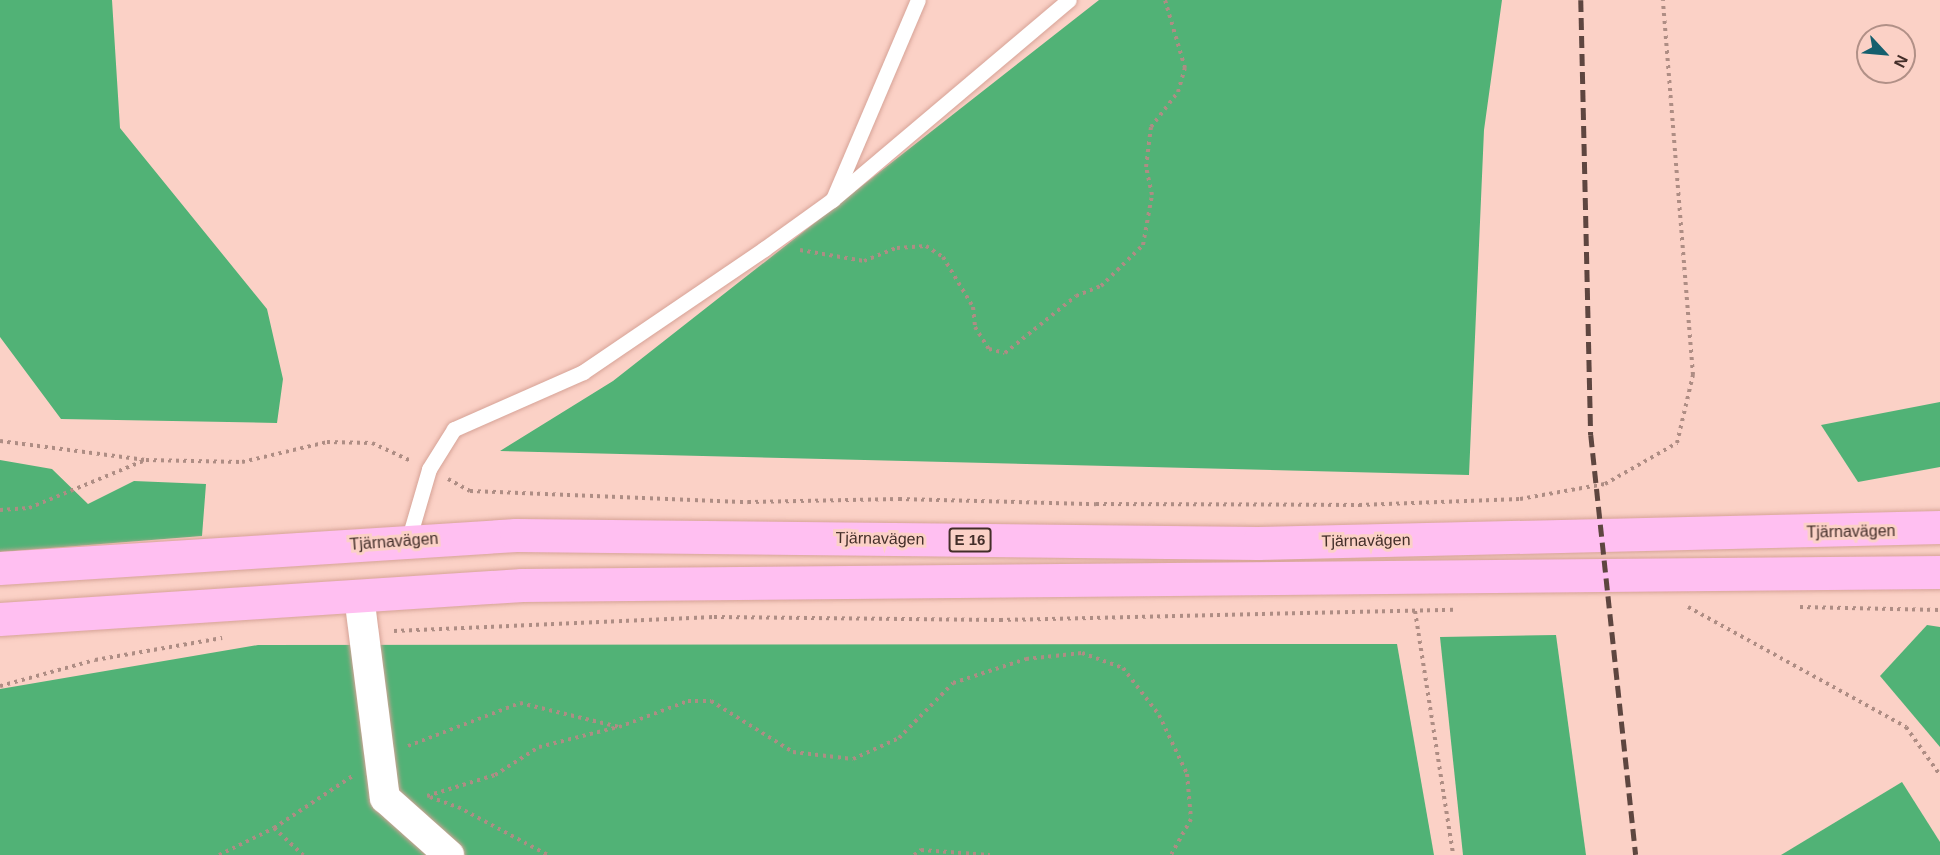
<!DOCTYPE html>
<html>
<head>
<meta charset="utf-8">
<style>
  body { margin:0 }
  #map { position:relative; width:1940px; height:855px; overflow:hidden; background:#fbd1c6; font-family:Helvetica,sans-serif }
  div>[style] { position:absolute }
  .forest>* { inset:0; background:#51b276 }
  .path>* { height:4px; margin-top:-2px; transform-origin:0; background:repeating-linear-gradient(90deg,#ae8d84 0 3px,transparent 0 7.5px) }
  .roads { filter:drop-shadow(0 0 2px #d6a397) drop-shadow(0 0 2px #d6a397) }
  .lane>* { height:15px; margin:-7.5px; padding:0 7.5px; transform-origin:7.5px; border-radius:7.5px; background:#fff }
  .street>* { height:30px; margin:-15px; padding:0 15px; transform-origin:15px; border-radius:15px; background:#fff }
  .highway>* { height:33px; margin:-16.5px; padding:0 16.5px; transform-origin:16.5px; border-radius:16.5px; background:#ffbff1 }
  .rail>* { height:4.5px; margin-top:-2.25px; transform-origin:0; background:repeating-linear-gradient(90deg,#5e4640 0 12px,transparent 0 18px) }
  span { translate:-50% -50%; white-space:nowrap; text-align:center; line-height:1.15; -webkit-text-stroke:6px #fbd1c6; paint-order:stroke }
  .shield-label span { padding:2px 4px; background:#fbd1c6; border:2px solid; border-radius:4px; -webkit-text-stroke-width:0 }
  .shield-label { font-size:15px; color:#432e29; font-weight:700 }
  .street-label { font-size:16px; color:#432e29 }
  .north { position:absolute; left:1856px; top:24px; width:60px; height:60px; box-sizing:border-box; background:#fbd1c6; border:2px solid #b19087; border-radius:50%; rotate:116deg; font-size:16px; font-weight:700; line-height:24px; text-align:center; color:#432e29 }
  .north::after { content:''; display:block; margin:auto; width:21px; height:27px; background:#155f6e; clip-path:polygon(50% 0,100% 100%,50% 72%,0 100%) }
</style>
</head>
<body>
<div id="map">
  <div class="forest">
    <div style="clip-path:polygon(0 0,112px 0,120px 128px,267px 309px,283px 379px,277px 423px,61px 419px,0 337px)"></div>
    <div style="clip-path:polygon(1099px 0,1502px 0,1484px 130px,1469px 475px,500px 451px,613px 381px)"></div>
    <div style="clip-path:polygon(1940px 402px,1940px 467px,1858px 482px,1821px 425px)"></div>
    <div style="clip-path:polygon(0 460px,52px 469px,88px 504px,134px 481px,206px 484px,202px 536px,0 552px)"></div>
    <div style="clip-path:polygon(1927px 625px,1940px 627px,1940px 747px,1880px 676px)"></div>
    <div style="clip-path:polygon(1556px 635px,1586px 855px,1463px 855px,1440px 637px)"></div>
    <div style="clip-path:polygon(1397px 644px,1434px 855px,0 855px,0 689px,258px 645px)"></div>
    <div style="clip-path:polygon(1902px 782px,1940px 842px,1940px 855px,1781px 855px)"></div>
  </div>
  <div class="path">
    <div style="left:800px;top:250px;width:65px;rotate:9.8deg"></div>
    <div style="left:864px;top:261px;width:35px;rotate:-22deg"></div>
    <div style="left:897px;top:248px;width:29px;rotate:-4deg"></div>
    <div style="left:926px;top:246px;width:20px;rotate:33deg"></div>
    <div style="left:943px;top:257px;width:58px;rotate:59deg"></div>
    <div style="left:973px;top:307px;width:20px;rotate:84deg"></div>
    <div style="left:975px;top:327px;width:26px;rotate:58deg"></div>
    <div style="left:989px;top:349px;width:16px;rotate:14deg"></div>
    <div style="left:1005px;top:353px;width:91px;rotate:-38.8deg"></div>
    <div style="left:1076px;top:296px;width:27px;rotate:-22deg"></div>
    <div style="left:1101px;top:286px;width:59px;rotate:-44.3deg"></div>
    <div style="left:1143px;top:245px;width:51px;rotate:-79.8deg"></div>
    <div style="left:1152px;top:195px;width:29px;rotate:-102deg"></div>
    <div style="left:1146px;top:167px;width:40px;rotate:-82.9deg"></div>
    <div style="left:1151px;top:127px;width:44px;rotate:-52.4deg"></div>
    <div style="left:1178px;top:92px;width:25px;rotate:-74deg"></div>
    <div style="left:1185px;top:68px;width:71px;rotate:-106.4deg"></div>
    <div style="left:0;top:441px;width:147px;rotate:7.4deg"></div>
    <div style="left:146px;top:460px;width:96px;rotate:1.2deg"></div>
    <div style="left:242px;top:462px;width:87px;rotate:-13.2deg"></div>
    <div style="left:327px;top:442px;width:45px;rotate:1.3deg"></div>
    <div style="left:372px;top:443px;width:41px;rotate:24.7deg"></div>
    <div style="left:448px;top:479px;width:25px;rotate:29deg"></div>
    <div style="left:470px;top:491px;width:278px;rotate:2.3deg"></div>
    <div style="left:748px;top:502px;width:151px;rotate:-1.1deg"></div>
    <div style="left:899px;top:499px;width:197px;rotate:1.5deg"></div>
    <div style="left:1096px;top:504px;width:263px;rotate:0.2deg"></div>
    <div style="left:1359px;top:505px;width:161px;rotate:-2.1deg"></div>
    <div style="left:1520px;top:499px;width:86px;rotate:-10deg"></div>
    <div style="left:1605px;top:484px;width:83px;rotate:-29.7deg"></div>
    <div style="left:1677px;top:443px;width:70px;rotate:-76.8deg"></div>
    <div style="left:1693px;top:375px;width:376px;rotate:-94.6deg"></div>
    <div style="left:0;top:510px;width:29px;rotate:-4deg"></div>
    <div style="left:29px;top:508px;width:123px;rotate:-22.4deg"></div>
    <div style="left:1688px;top:607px;width:249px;rotate:28.8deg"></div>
    <div style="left:1906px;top:727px;width:59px;rotate:54.7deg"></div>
    <div style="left:1800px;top:607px;width:140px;rotate:1.2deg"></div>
    <div style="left:1415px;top:611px;width:247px;rotate:81.1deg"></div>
    <div style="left:394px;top:631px;width:320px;rotate:-2.5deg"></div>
    <div style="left:714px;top:617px;width:286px;rotate:0.6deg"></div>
    <div style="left:1000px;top:620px;width:454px;rotate:-1.3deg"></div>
    <div style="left:0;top:686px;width:98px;rotate:-15.3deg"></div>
    <div style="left:95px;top:660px;width:129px;rotate:-9.8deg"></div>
    <div style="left:408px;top:746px;width:120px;rotate:-21deg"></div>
    <div style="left:520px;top:703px;width:102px;rotate:13.6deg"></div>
    <div style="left:619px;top:727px;width:74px;rotate:-20.6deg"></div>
    <div style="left:688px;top:701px;width:23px"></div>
    <div style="left:711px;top:701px;width:97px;rotate:31.9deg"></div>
    <div style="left:793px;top:752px;width:60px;rotate:6.7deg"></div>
    <div style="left:853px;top:759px;width:51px;rotate:-24.5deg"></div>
    <div style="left:899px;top:738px;width:77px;rotate:-45.5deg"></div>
    <div style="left:953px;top:683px;width:77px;rotate:-18.2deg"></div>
    <div style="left:1026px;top:659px;width:56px;rotate:-6.1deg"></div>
    <div style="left:1082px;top:653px;width:44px;rotate:20.1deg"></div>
    <div style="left:1123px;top:668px;width:59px;rotate:52.5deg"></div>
    <div style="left:1159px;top:715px;width:65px;rotate:64.6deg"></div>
    <div style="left:1187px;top:774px;width:45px;rotate:84.9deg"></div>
    <div style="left:1191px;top:819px;width:41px;rotate:119.1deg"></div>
    <div style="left:427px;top:796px;width:71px;rotate:-17.2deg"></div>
    <div style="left:495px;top:775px;width:52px;rotate:-32.5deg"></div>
    <div style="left:539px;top:747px;width:81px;rotate:-14.2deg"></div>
    <div style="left:430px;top:797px;width:30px;rotate:20deg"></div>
    <div style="left:458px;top:807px;width:102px;rotate:28.1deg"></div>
    <div style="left:274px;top:828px;width:40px;rotate:43deg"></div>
    <div style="left:219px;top:855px;width:61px;rotate:-26.1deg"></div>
    <div style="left:274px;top:828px;width:96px;rotate:-33.5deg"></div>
    <div style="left:914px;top:855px;width:9px;rotate:-36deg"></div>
    <div style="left:921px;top:850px;width:69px;rotate:4.1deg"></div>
  </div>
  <div class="roads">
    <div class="lane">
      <div style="left:833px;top:199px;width:216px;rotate:-66.9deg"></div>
      <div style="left:408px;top:541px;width:75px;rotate:-73.7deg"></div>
      <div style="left:429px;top:469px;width:47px;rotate:-58deg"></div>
      <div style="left:454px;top:429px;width:141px;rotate:-23.8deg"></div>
      <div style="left:583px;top:372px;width:219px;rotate:-34.2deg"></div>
      <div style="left:764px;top:249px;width:84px;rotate:-35.8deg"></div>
      <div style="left:832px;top:200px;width:310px;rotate:-40.2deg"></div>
    </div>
    <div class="street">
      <div style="left:359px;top:596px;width:204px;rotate:82.7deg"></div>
      <div style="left:385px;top:798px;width:86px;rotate:41.7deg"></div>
    </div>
    <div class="highway">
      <div style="left:0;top:568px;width:517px;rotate:-3.66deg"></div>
      <div style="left:516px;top:535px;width:742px;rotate:0.62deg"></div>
      <div style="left:1258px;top:543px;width:682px;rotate:-1.34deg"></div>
      <div style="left:0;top:619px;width:523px;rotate:-3.73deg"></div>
      <div style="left:522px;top:585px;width:1418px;rotate:-0.53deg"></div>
    </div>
  </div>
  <div class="rail">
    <div style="left:1581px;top:0;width:435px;rotate:88.7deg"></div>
    <div style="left:1591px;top:435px;width:422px;rotate:83.9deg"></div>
  </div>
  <div class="shield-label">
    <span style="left:970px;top:540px">E 16</span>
  </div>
  <div class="street-label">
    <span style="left:1851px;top:532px;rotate:-1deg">Tjärnavägen</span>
    <span style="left:880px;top:539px;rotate:1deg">Tjärnavägen</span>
    <span style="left:1366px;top:541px;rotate:-1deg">Tjärnavägen</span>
    <span style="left:394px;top:542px;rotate:-4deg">Tjärnavägen</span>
  </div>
  <div class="north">N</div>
</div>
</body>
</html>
